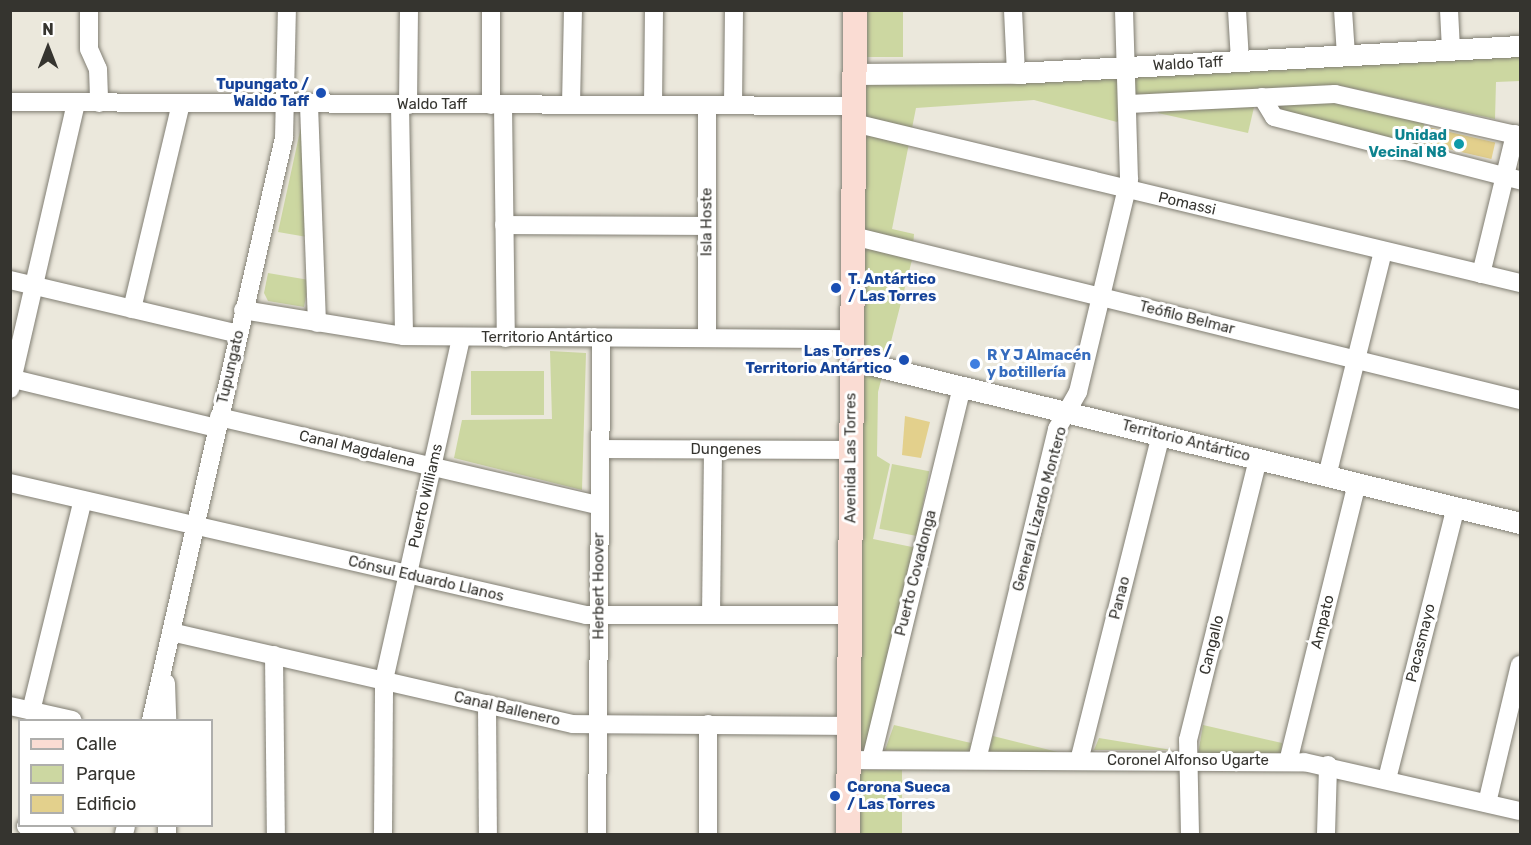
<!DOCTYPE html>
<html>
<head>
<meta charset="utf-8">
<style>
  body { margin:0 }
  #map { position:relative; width:1531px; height:845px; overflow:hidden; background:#ebe8dc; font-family:Rubik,sans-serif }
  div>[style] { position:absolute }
  .green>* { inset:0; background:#ccd7a1; transform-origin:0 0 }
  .building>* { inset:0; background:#e3d08c; transform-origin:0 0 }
  .roads { filter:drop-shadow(0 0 2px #817e73) drop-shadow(0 0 2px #817e73) }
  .minor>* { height:18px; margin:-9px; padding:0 9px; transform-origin:9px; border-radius:9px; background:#fff }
  .tertiary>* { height:21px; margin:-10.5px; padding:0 10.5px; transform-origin:10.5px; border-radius:10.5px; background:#fff }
  .secondary>* { height:24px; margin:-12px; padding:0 12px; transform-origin:12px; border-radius:12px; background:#fadcd3 }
  .dots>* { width:16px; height:16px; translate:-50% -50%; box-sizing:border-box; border:3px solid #fff; border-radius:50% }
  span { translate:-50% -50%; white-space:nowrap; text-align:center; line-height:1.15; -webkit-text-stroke:6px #fff; paint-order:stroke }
  .street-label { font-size:15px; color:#35342f }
  .transit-label { font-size:15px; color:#164399; font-weight:700 }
  .right { translate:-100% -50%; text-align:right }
  .left { translate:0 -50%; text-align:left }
  .culture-label { font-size:15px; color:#0d838f; font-weight:700 }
  .shop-label { font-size:15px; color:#366cbe; font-weight:700 }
  .frame { position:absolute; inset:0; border:12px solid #35342f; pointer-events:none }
  .legend { position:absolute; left:18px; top:719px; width:195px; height:108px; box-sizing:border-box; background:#fff; border:2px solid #aeaeac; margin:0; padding:8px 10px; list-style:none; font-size:18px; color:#35342f }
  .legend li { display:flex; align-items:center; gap:12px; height:30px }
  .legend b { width:30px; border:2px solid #aeaeac }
  .north { position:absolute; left:18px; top:18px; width:60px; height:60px; -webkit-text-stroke:4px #fff; paint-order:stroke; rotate:0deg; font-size:16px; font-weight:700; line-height:24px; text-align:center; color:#35342f }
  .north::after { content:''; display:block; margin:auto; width:21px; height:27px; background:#35342f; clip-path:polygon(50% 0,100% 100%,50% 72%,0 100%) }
</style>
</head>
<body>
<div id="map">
  <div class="green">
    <div style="left:867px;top:11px;width:36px;height:46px"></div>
    <div style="clip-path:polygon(1520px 52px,1520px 81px,1496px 82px,1495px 119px,1337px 85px,1139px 97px,1117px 122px,1034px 100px,916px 108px,892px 229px,914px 234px,912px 260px,878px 392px,877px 456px,890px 464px,873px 539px,917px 548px,864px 754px,859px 754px,863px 83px)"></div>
    <div style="clip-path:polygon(1339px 101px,1425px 122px,1418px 146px,1277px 112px,1275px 104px)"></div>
    <div style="clip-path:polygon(1255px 103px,1248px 133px,1158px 113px,1159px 108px)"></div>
    <div style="clip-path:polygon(302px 122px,307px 237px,278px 232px)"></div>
    <div style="clip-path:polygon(268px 273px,309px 280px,304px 307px,268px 301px,264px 293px)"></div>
    <div style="clip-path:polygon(550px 351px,586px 353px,582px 490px,454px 458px,462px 420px,552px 419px)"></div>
    <div style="left:471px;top:371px;width:73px;height:44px"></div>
    <div style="left:892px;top:464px;width:38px;height:66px;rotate:11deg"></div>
    <div style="clip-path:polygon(894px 725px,971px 743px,969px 754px,885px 750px)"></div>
    <div style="clip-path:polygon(1203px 725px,1282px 743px,1281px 753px,1198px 754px)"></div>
    <div style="clip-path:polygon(993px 736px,1066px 754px,988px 754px)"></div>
    <div style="clip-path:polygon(1099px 738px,1172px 750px,1094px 750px)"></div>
    <div style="left:858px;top:770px;width:44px;height:64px"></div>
  </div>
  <div class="building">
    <div style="left:1428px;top:127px;width:69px;height:17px;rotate:13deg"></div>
    <div style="clip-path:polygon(905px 416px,930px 422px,921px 458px,902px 455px)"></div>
  </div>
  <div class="roads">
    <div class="minor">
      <div style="left:89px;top:10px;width:39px;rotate:90deg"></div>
      <div style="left:89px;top:49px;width:22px;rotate:66deg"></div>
      <div style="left:98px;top:69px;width:34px;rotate:88deg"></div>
      <div style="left:1013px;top:10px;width:63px;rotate:87.3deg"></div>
      <div style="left:1237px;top:10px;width:51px;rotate:86.6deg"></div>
      <div style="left:1343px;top:10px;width:45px;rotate:86.2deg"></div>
      <div style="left:1449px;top:10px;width:40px;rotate:87.1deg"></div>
      <div style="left:1262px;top:97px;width:23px;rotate:59deg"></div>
      <div style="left:1274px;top:117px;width:254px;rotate:14.4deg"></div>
      <div style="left:10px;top:102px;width:844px;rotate:0.27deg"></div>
      <div style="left:1129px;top:104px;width:206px;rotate:-2.8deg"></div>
      <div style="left:1335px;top:94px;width:190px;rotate:12.8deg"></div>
      <div style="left:309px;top:105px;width:218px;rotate:87.9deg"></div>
      <div style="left:400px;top:105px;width:231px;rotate:89deg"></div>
      <div style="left:408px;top:105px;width:95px;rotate:-89.4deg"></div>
      <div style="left:491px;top:105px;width:95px;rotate:-90deg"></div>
      <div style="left:503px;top:105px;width:233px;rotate:89.3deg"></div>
      <div style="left:571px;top:105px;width:95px;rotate:-88.8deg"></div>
      <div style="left:653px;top:105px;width:95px;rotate:-89.4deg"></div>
      <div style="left:707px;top:105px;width:233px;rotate:90deg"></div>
      <div style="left:733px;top:105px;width:95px;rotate:-89.4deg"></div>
      <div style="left:854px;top:123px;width:685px;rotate:13.51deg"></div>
      <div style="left:504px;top:225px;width:203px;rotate:0.3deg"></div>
      <div style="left:853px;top:236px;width:687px;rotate:13.81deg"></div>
      <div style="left:1481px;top:274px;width:144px;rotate:-76.3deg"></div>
      <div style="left:10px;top:280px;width:234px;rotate:13.3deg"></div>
      <div style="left:132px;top:309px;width:211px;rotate:-76.6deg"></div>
      <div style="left:243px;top:310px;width:163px;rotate:9.2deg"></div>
      <div style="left:404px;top:336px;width:448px;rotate:0.4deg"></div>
      <div style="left:10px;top:378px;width:213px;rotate:13.6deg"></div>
      <div style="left:10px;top:389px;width:294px;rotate:-77deg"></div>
      <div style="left:219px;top:417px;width:391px;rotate:13.1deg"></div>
      <div style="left:600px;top:449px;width:251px;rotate:0.2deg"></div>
      <div style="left:1327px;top:476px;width:232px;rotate:-76deg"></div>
      <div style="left:10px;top:483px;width:591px;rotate:12.91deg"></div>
      <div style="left:586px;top:615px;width:263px"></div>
      <div style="left:711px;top:615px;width:165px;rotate:-89.3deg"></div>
      <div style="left:171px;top:632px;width:412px;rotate:12.9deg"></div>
      <div style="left:573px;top:724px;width:276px;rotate:0.4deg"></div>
      <div style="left:274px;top:655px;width:179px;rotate:89.4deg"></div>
      <div style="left:166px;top:683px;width:37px;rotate:88deg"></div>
      <div style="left:487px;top:704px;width:130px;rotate:89.6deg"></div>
      <div style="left:10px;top:706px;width:64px;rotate:12.7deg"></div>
      <div style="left:31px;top:711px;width:217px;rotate:-76.2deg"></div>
      <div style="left:151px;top:720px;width:597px;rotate:-77.13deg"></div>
      <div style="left:284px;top:138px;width:128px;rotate:-88.7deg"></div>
      <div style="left:708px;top:724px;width:110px;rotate:90deg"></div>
      <div style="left:849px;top:760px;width:455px;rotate:0.3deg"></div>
      <div style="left:1304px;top:762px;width:221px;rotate:12.8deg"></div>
      <div style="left:871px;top:760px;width:384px;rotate:-76.3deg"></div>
      <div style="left:977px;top:760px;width:341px;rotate:-76.4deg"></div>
      <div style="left:1057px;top:429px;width:43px;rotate:-60.4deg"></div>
      <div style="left:1078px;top:392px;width:219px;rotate:-76.5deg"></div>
      <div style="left:1129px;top:179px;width:169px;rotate:-91.7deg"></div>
      <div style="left:1079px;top:761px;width:336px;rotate:-75.9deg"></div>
      <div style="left:1288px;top:762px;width:287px;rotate:-76.1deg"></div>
      <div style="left:1387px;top:779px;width:281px;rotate:-75.8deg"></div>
      <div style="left:1487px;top:803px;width:142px;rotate:-76.6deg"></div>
      <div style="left:26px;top:826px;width:40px;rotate:12deg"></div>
      <div style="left:167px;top:826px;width:8px;rotate:90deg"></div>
      <div style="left:124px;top:834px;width:8px;rotate:-76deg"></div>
      <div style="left:383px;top:834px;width:154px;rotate:-89.6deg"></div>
      <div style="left:384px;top:680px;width:351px;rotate:-77.3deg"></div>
      <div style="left:597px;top:834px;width:496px;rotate:-89.5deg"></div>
      <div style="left:1190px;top:834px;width:94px;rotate:-91.2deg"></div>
      <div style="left:1188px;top:740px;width:290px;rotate:-76deg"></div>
      <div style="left:1326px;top:834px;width:69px;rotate:-88.3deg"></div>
    </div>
    <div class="tertiary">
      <div style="left:854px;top:74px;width:162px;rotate:-0.4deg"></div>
      <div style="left:1016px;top:73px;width:505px;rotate:-3.07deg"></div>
      <div style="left:852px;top:360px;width:688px;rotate:13.71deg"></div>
    </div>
    <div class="secondary">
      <div style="left:848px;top:834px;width:824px;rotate:-89.51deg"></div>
    </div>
  </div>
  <div class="dots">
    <div style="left:321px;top:93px;background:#1a4fb4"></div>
    <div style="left:1459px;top:144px;background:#0f9aa8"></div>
    <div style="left:836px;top:288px;background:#1a4fb4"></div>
    <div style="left:904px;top:360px;background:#1a4fb4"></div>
    <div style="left:975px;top:364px;background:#3f7fe0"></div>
    <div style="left:835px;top:796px;background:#1a4fb4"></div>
  </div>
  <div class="street-label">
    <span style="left:1188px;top:64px;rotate:-3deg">Waldo Taff</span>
    <span style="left:432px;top:105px">Waldo Taff</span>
    <span style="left:1187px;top:204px;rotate:13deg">Pomassi</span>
    <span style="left:707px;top:222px;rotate:-90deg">Isla Hoste</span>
    <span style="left:1187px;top:318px;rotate:14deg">Teófilo Belmar</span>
    <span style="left:547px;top:338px">Territorio Antártico</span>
    <span style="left:231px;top:367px;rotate:-77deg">Tupungato</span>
    <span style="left:1186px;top:441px;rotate:14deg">Territorio Antártico</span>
    <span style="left:357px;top:449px;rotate:13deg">Canal Magdalena</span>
    <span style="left:726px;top:450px">Dungenes</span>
    <span style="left:851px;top:458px;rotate:-90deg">Avenida Las Torres</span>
    <span style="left:426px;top:496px;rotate:-77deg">Puerto Williams</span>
    <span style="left:1040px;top:509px;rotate:-75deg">General Lizardo Montero</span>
    <span style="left:916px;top:573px;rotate:-76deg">Puerto Covadonga</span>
    <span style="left:426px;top:579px;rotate:13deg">Cónsul Eduardo Llanos</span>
    <span style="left:599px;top:586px;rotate:-90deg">Herbert Hoover</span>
    <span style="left:1120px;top:598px;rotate:-76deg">Panao</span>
    <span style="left:1323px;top:622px;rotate:-76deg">Ampato</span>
    <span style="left:1421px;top:643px;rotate:-76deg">Pacasmayo</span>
    <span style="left:1212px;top:645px;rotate:-76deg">Cangallo</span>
    <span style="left:507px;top:709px;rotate:13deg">Canal Ballenero</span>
    <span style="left:1188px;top:761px">Coronel Alfonso Ugarte</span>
  </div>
  <div class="transit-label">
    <span class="right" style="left:309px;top:93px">Tupungato /<br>Waldo Taff</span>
    <span class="left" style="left:848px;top:288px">T. Antártico<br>/ Las Torres</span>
    <span class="right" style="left:892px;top:360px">Las Torres /<br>Territorio Antártico</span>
    <span class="left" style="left:847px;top:796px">Corona Sueca<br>/ Las Torres</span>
  </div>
  <div class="culture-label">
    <span class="right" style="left:1447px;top:144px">Unidad<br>Vecinal N8</span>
  </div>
  <div class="shop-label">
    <span class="left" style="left:987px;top:364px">R Y J Almacén<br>y botillería</span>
  </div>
  <div class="frame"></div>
  <ul class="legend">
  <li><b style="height:8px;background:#fadcd3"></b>Calle</li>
  <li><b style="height:16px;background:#ccd7a1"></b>Parque</li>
  <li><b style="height:16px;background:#e3d08c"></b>Edificio</li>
  </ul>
  <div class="north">N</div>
</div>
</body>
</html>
